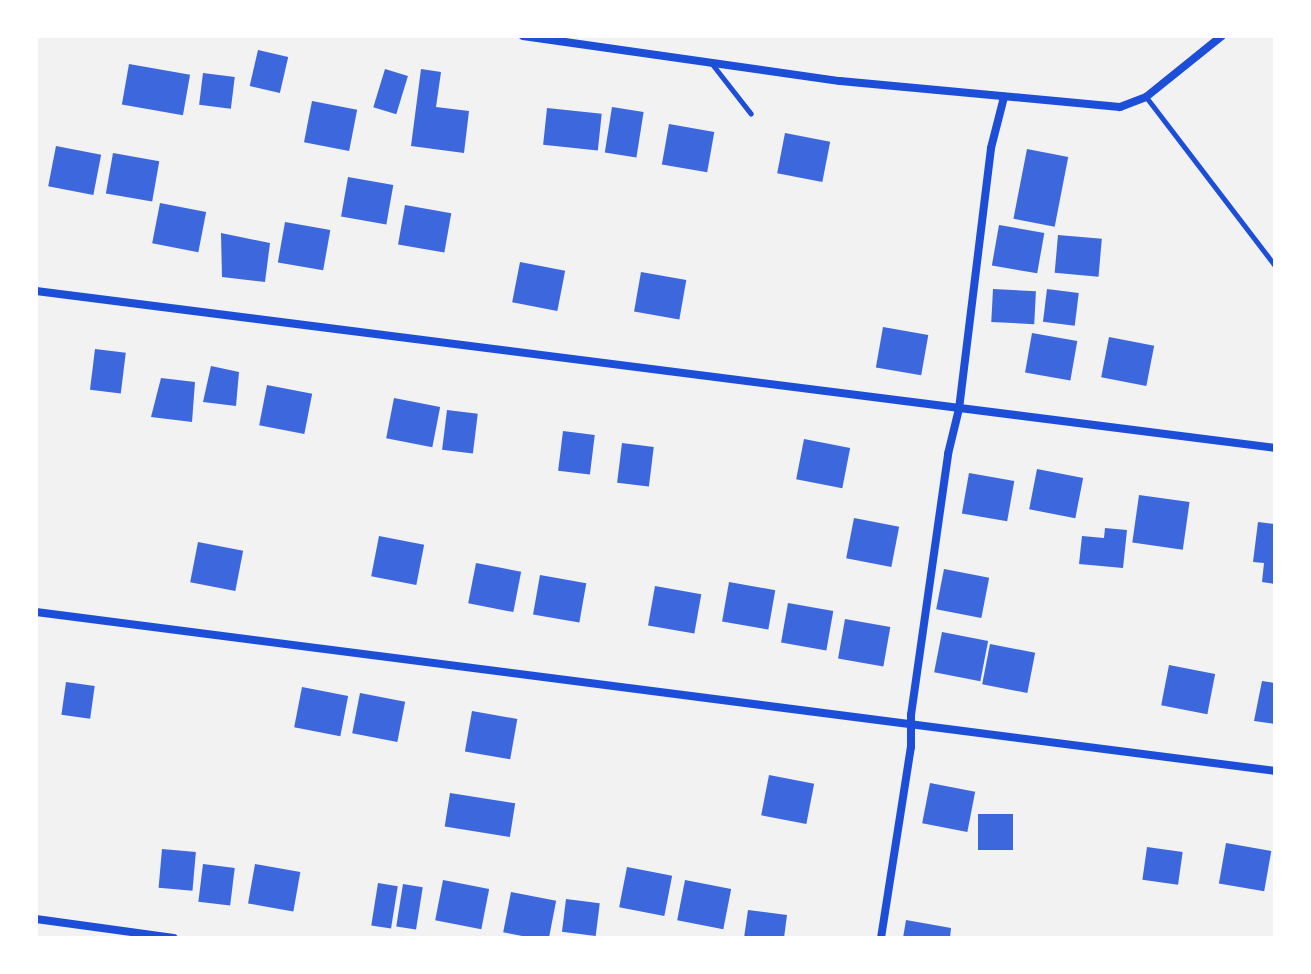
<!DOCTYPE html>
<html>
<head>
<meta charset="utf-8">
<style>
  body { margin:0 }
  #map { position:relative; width:1311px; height:974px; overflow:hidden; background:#f2f2f2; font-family:Lato,sans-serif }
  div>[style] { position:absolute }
  .building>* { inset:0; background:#3d67dc; transform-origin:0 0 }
  .service>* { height:5px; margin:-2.5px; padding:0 2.5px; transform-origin:2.5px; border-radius:2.5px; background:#1d4ed8 }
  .minor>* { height:8px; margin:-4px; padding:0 4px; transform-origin:4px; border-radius:4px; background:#1d4ed8 }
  span { translate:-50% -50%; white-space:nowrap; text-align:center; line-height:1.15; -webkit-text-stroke:7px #fff; paint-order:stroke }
  .frame { position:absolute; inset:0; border:38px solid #fff; pointer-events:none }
</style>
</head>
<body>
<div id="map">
  <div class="building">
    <div style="left:258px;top:50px;width:31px;height:37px;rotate:13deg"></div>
    <div style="left:129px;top:64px;width:62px;height:41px;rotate:10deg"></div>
    <div style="left:385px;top:69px;width:24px;height:40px;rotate:17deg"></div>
    <div style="clip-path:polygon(421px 69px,441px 72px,436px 107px,469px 111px,464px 153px,411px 146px)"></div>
    <div style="left:203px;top:73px;width:32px;height:32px;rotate:7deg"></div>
    <div style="left:312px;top:101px;width:46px;height:42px;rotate:11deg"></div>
    <div style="left:612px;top:107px;width:32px;height:46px;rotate:9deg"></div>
    <div style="left:547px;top:108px;width:55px;height:37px;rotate:6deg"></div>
    <div style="left:669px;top:124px;width:46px;height:41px;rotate:10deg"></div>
    <div style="left:785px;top:133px;width:46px;height:41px;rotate:11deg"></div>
    <div style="left:56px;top:146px;width:46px;height:41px;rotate:11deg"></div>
    <div style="left:1027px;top:149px;width:42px;height:71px;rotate:11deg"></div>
    <div style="left:113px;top:153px;width:47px;height:41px;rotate:10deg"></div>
    <div style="left:348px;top:177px;width:46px;height:40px;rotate:10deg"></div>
    <div style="left:160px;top:203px;width:47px;height:41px;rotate:11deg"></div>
    <div style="left:405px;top:205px;width:47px;height:40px;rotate:10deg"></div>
    <div style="left:285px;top:222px;width:46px;height:41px;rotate:10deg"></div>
    <div style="left:999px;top:225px;width:46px;height:41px;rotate:10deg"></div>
    <div style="clip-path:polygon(221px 233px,270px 243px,265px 282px,222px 277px)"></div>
    <div style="left:1058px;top:235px;width:44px;height:38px;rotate:5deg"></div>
    <div style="left:520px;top:262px;width:46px;height:41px;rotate:11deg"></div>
    <div style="left:641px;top:272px;width:46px;height:40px;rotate:10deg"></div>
    <div style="left:993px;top:289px;width:43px;height:33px;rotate:3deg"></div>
    <div style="left:1047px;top:289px;width:32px;height:33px;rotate:7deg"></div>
    <div style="left:883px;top:327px;width:46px;height:41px;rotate:10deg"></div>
    <div style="left:1032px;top:333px;width:46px;height:40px;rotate:10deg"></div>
    <div style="left:1109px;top:337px;width:46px;height:41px;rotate:11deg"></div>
    <div style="left:95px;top:349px;width:31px;height:41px;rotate:7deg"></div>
    <div style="clip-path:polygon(211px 366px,239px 372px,236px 406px,203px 402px)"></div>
    <div style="clip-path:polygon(161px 378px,195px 382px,192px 422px,151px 417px)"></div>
    <div style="left:267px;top:385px;width:46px;height:41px;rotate:11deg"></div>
    <div style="left:394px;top:398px;width:47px;height:41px;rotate:11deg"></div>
    <div style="left:447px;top:410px;width:31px;height:40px;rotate:7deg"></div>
    <div style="left:563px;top:431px;width:32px;height:40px;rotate:7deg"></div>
    <div style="left:804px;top:439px;width:47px;height:41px;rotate:11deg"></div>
    <div style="left:622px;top:443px;width:32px;height:40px;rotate:7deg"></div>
    <div style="left:1037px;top:469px;width:47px;height:41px;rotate:11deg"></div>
    <div style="left:969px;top:473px;width:46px;height:41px;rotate:10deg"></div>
    <div style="left:1139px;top:495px;width:51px;height:48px;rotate:8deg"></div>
    <div style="left:854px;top:518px;width:46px;height:41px;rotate:11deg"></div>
    <div style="clip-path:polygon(1258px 522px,1275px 524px,1275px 584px,1262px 582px,1264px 563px,1253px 562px)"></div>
    <div style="clip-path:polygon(1105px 528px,1127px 530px,1123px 568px,1079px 564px,1082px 536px,1104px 538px)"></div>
    <div style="left:379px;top:536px;width:46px;height:41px;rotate:11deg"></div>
    <div style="left:198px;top:542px;width:46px;height:41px;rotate:11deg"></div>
    <div style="left:476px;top:563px;width:46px;height:41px;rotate:11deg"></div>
    <div style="left:944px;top:569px;width:46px;height:41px;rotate:11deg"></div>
    <div style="left:540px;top:575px;width:47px;height:40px;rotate:10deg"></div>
    <div style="left:729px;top:582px;width:47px;height:40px;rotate:10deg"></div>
    <div style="left:655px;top:586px;width:47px;height:40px;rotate:10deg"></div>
    <div style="left:788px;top:603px;width:46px;height:40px;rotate:10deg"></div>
    <div style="left:845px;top:619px;width:46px;height:40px;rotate:10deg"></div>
    <div style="left:942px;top:632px;width:47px;height:41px;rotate:11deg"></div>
    <div style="left:990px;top:644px;width:46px;height:41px;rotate:11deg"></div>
    <div style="left:1169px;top:665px;width:47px;height:41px;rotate:11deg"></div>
    <div style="clip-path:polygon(1262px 681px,1275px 683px,1275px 724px,1254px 721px)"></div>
    <div style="left:66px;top:682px;width:29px;height:33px;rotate:8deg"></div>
    <div style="left:302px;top:687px;width:47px;height:41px;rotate:11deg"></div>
    <div style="left:360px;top:693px;width:46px;height:41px;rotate:11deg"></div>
    <div style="left:472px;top:711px;width:46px;height:41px;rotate:10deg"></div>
    <div style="left:769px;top:775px;width:46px;height:41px;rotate:11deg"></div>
    <div style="left:930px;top:783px;width:46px;height:41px;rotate:11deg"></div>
    <div style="left:450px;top:793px;width:66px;height:34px;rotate:9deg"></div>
    <div style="left:978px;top:814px;width:35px;height:36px"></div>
    <div style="left:1226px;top:843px;width:46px;height:41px;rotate:10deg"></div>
    <div style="left:1147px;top:847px;width:36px;height:33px;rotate:8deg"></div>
    <div style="left:162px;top:849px;width:34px;height:39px;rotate:5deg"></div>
    <div style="left:203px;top:864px;width:32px;height:38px;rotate:7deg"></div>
    <div style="left:255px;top:864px;width:46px;height:40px;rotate:10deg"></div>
    <div style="left:627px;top:867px;width:46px;height:41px;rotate:11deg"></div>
    <div style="left:443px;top:880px;width:47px;height:41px;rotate:11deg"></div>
    <div style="left:685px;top:880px;width:47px;height:41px;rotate:11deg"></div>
    <div style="left:378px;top:883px;width:20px;height:43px;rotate:9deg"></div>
    <div style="left:403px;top:884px;width:20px;height:43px;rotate:9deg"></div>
    <div style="left:511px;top:892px;width:46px;height:41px;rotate:11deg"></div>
    <div style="left:566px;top:899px;width:34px;height:33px;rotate:7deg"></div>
    <div style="clip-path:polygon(748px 910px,787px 915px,784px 938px,744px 938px)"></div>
    <div style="clip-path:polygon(906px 920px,951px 928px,950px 938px,903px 938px)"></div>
  </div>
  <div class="service">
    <div style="left:712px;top:64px;width:63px;rotate:52deg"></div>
    <div style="left:1146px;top:97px;width:213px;rotate:52.6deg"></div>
  </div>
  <div class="minor">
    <div style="left:523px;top:36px;width:320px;rotate:8.1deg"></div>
    <div style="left:840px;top:81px;width:281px;rotate:5.3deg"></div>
    <div style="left:1120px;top:107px;width:28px;rotate:-21deg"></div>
    <div style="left:1146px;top:97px;width:97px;rotate:-38.8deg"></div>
    <div style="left:36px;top:291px;width:1249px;rotate:7.22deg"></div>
    <div style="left:36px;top:612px;width:1249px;rotate:7.31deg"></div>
    <div style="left:36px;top:919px;width:139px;rotate:7.8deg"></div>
    <div style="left:881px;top:938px;width:193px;rotate:-81.1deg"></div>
    <div style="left:911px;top:747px;width:32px;rotate:-90deg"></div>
    <div style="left:911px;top:715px;width:264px;rotate:-81.9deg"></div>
    <div style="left:948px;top:454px;width:46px;rotate:-76.3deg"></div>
    <div style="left:959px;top:409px;width:263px;rotate:-83deg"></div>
    <div style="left:991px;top:148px;width:53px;rotate:-75.7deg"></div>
  </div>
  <div class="frame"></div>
</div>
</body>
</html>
